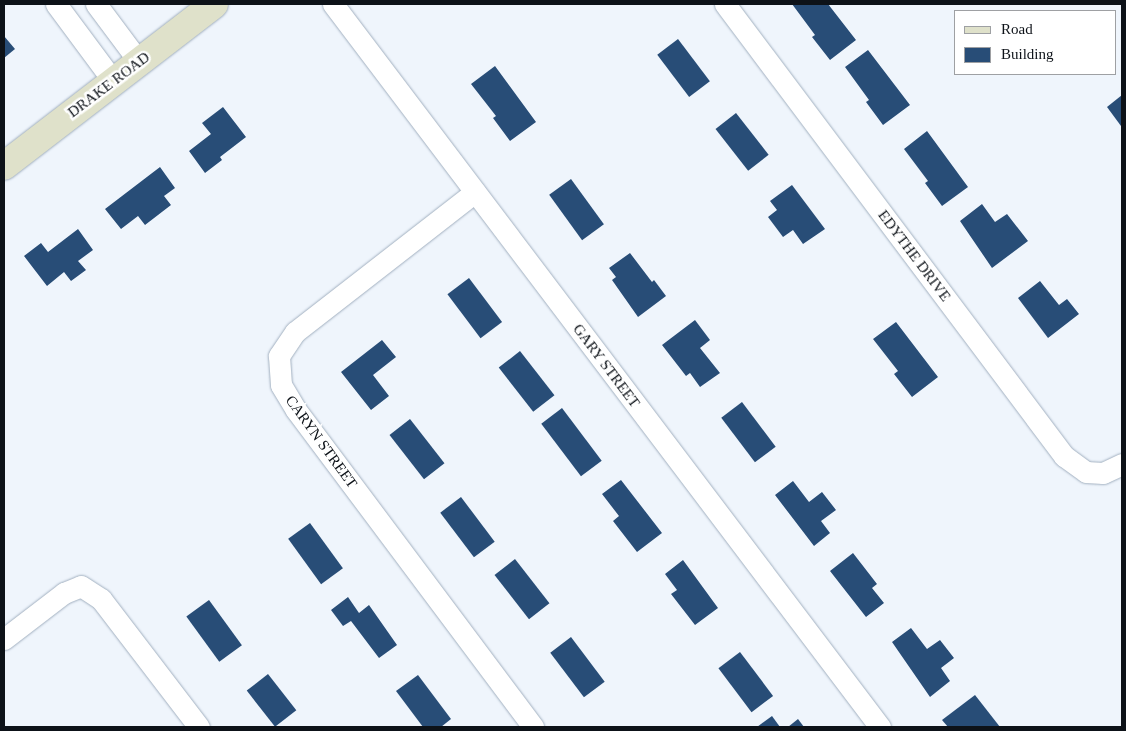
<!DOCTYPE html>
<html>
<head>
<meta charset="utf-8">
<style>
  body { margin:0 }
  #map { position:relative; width:1126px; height:731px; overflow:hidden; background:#eff5fc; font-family:Georgia,serif }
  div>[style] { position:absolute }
  .building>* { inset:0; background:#284d77; transform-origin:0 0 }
  .roads { filter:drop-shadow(0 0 1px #a2b0c0) drop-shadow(0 0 1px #a2b0c0) }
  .street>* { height:21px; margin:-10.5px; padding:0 10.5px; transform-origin:10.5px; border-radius:10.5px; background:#fff }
  .secondary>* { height:28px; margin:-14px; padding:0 14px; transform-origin:14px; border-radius:14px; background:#dfe1ca }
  span { translate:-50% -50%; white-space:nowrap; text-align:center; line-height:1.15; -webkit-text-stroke:5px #fff; paint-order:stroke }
  .street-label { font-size:15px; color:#0d1218 }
  .frame { position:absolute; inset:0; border:5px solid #0d1218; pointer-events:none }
  .legend { position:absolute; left:954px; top:10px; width:162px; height:65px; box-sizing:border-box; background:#fff; border:1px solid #9ea0a3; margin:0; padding:6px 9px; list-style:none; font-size:15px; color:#0d1218 }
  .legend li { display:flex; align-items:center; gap:10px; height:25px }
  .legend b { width:25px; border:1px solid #9ea0a3 }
</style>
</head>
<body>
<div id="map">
  <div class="building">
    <div style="clip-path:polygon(792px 4px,828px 4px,856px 40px,830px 60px,812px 37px,815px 35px)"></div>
    <div style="clip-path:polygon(4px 36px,15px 49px,4px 58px)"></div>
    <div style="left:678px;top:39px;width:53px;height:26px;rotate:53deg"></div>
    <div style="clip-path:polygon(868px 50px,910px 105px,883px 125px,866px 102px,869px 100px,845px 67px)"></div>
    <div style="clip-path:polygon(495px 66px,536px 122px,510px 141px,493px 118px,496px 116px,471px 84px)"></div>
    <div style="clip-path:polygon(1122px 95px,1122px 125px,1121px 126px,1107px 107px)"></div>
    <div style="clip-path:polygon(223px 107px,246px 137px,220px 157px,222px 160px,205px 173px,189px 151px,211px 134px,202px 123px)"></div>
    <div style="left:736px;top:113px;width:53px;height:26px;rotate:52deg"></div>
    <div style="clip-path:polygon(927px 131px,968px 187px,942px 206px,925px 183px,928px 181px,904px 149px)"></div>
    <div style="clip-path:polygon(160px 167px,175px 188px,164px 196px,171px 205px,145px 225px,138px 216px,121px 229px,105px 209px)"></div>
    <div style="left:571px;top:179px;width:56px;height:27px;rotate:54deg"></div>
    <div style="clip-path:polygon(792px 185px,825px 229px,803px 244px,793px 230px,783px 237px,768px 217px,777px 210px,770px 201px)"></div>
    <div style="clip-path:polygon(982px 204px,995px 222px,1007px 214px,1028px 241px,992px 268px,960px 221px)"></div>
    <div style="clip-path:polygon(78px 229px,93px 250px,78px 261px,86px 270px,71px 281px,64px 272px,47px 286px,24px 256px,41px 243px,48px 252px)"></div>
    <div style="clip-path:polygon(630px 253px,652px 282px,654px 280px,666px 296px,638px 317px,612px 280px,616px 277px,609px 268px)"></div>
    <div style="left:469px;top:278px;width:55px;height:27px;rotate:53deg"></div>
    <div style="clip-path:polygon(1040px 281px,1059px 305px,1067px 299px,1079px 314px,1048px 338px,1018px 298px)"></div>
    <div style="clip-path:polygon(695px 320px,710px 340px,700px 348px,720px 373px,700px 387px,690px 373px,686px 376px,662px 345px)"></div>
    <div style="clip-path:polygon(896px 322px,938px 377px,912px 397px,894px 374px,898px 371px,873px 339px)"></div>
    <div style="clip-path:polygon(382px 340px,396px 357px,373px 375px,389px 396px,371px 410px,341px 372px)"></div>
    <div style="left:520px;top:351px;width:56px;height:27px;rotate:52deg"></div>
    <div style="left:742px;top:402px;width:56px;height:26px;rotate:53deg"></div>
    <div style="left:562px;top:408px;width:66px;height:26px;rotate:53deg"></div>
    <div style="left:410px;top:419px;width:56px;height:26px;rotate:52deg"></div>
    <div style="clip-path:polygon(621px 480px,662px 533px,637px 552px,613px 521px,619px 516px,602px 494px)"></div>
    <div style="clip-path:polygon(793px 481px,809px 502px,822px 492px,836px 510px,821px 521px,830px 533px,814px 546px,775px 495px)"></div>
    <div style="left:461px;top:497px;width:56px;height:26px;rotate:53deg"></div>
    <div style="left:310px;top:523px;width:56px;height:27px;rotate:54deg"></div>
    <div style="clip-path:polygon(853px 553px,877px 584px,872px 588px,884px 603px,866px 617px,830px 571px)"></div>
    <div style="left:515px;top:559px;width:56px;height:26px;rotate:52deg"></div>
    <div style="clip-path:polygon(683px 560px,718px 608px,695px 625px,671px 594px,677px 590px,665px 574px)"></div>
    <div style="clip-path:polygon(348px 597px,359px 613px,369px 605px,397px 645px,379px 658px,351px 621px,343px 626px,331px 610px)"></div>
    <div style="left:209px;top:600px;width:56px;height:28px;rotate:54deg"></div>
    <div style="clip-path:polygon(911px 628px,927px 649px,940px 640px,954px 658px,941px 668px,950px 681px,930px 697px,892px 642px)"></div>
    <div style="left:571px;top:637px;width:56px;height:26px;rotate:53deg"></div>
    <div style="left:740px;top:652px;width:55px;height:27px;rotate:53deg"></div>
    <div style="left:268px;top:674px;width:46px;height:27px;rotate:52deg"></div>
    <div style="clip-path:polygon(418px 675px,451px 719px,441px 727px,423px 727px,396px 691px)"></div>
    <div style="clip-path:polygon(975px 695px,1000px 727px,948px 727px,942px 720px)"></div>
    <div style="clip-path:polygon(772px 716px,780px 727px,757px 727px)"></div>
    <div style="clip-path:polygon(798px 719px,804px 727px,788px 727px)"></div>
  </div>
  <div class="roads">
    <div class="street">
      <div style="left:56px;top:4px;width:97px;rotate:53.4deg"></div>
      <div style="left:96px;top:4px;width:74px;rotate:53.3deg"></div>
      <div style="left:333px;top:4px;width:907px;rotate:52.89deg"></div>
      <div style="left:725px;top:4px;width:565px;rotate:53.13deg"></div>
      <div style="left:1064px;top:456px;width:27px;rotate:36deg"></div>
      <div style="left:1086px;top:472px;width:17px;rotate:3deg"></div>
      <div style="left:1103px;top:473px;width:21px;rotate:-25deg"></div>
      <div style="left:475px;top:192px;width:228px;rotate:142.1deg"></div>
      <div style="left:295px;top:332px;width:29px;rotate:124deg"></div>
      <div style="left:279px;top:356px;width:29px;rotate:86deg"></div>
      <div style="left:281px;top:385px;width:29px;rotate:59deg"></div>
      <div style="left:296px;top:410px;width:396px;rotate:53.2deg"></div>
      <div style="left:4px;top:639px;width:76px;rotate:-37.5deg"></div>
      <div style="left:64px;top:593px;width:18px;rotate:-22deg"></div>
      <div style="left:81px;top:586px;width:24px;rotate:33deg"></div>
      <div style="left:101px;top:599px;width:161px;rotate:52.6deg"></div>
    </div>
    <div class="secondary">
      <div style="left:4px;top:166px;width:265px;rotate:-37.6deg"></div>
    </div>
  </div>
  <div class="street-label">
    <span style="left:109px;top:85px;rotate:-37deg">DRAKE ROAD</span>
    <span style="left:914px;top:256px;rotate:53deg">EDYTHE DRIVE</span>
    <span style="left:606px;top:366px;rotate:53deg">GARY STREET</span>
    <span style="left:321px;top:442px;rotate:54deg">CARYN STREET</span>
  </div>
  <div class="frame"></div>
  <ul class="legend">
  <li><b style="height:6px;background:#dfe1ca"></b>Road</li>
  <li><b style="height:14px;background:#284d77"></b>Building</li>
  </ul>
</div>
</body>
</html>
